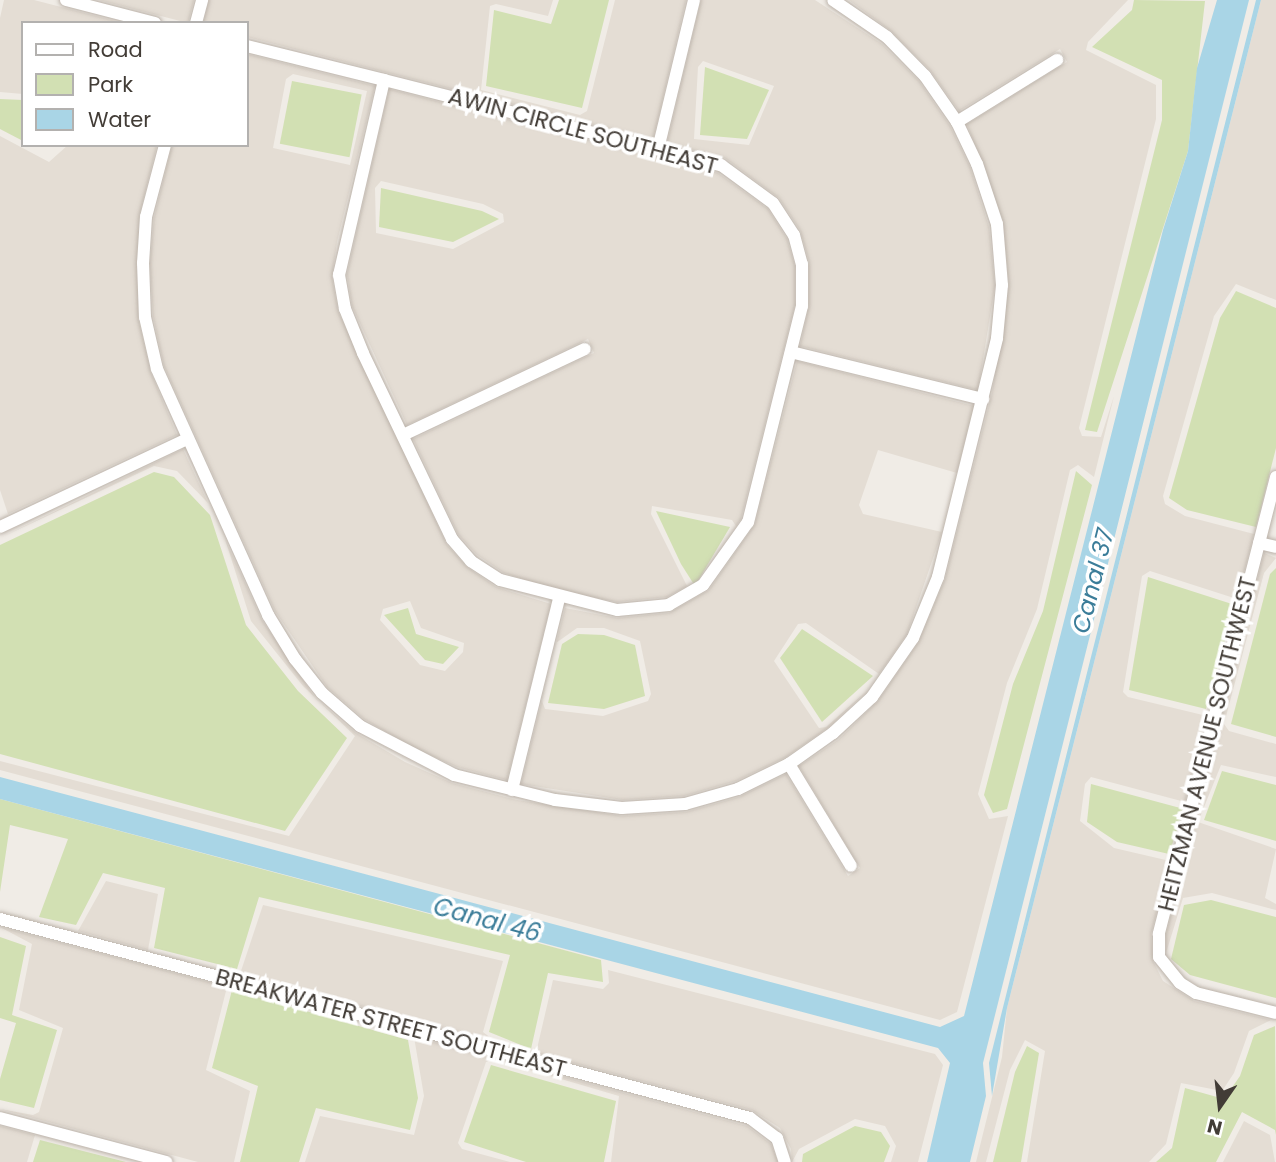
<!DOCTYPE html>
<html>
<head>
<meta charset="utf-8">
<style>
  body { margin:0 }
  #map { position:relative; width:1276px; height:1162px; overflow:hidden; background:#f0ece6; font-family:Poppins,sans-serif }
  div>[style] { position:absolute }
  .residential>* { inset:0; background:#e4ddd4 }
  .green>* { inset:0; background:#d2e0b3; transform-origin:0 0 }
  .water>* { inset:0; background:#a9d5e6 }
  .roads { filter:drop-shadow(0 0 2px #bbb2a9) drop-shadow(0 0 2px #bbb2a9) }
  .minor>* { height:12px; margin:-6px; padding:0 6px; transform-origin:6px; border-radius:6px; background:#fff }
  span { translate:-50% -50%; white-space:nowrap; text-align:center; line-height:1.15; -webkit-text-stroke:7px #fff; paint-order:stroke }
  .street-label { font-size:23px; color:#423c36 }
  .water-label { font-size:24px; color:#3b7d99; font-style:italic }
  .legend { position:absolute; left:21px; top:21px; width:228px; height:126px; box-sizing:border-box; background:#fff; border:2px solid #b3b1af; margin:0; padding:9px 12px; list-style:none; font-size:21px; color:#423c36 }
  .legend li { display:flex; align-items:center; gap:14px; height:35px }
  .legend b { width:35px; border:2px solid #b3b1af }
  .north { position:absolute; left:1185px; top:1071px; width:70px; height:70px; -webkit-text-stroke:5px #fff; paint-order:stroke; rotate:194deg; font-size:19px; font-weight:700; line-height:28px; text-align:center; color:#423c36 }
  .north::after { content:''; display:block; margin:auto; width:24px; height:32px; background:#423c36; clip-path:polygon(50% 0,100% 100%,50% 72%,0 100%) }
</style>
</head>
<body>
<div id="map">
  <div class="residential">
    <div style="clip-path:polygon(4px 0,34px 0,123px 23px,23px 23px,23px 94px,0 92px,0 18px)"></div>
    <div style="clip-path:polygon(99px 0,194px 0,188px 23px)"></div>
    <div style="clip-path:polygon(209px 0,553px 0,548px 16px,496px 4px,490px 6px,481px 90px,580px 115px,587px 111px,615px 0,686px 0,653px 140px,247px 37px,247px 23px,203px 23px)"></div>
    <div style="clip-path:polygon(evenodd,701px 0,815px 0,882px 44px,919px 81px,950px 126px,970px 167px,989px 227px,995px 286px,978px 390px,800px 346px,809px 306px,809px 261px,800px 230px,779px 198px,725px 158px,667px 143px,701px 0,703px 61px,774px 86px,749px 145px,694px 139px,698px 67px,703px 61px)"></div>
    <div style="clip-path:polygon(849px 0,1128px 0,1088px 42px,1086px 50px,1156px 85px,1156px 119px,1079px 428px,1082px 436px,1101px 437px,1114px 396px,1094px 477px,1078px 465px,1070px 470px,1037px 609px,1007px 683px,978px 794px,989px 819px,1008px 816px,957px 1012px,940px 1020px,0 770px,0 761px,289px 836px,355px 736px,303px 686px,251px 621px,225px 539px,262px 620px,316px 699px,356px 733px,405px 762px,452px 783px,517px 800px,622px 816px,686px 812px,739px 797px,786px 774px,848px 876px,860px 868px,799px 766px,838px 740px,878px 701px,918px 643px,945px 579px,992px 393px,1009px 286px,1003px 221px,967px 124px,1067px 62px,1060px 49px,959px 111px,930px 70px,891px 31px)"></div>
    <div style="clip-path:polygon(1261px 0,1276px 0,1276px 300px,1236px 284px,1214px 316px,1163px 496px,1165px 504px,1185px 516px,1254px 534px,1237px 599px,1150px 571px,1142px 576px,1123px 692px,1128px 697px,1207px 716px,1185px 802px,1091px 777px,1085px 784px,1080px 821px,1114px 848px,1170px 861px,1151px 934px,1153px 961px,1163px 981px,1194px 1001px,1271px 1020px,1249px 1031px,1234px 1073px,1222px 1091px,1181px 1083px,1166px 1144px,1149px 1162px,1027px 1162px,1045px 1051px,1025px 1040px,1010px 1070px,986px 1162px,976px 1162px,1002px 1057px,1007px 1008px)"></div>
    <div style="clip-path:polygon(evenodd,247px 54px,375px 86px,337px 242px,332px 277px,338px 311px,447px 545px,467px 567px,496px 587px,551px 604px,507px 780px,457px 767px,412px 747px,364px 719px,327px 687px,275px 611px,164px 366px,153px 316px,150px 263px,154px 218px,172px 145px,247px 145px,247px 54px,293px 74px,367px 91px,350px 165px,273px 148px,286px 79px,293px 74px,247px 54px,410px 601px,421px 628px,464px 643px,463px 652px,445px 671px,420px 665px,380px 620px,383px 609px,410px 601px)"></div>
    <div style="clip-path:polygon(evenodd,389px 89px,718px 173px,768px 209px,787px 239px,795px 266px,795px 305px,741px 519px,736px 526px,732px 520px,652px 506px,651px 514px,687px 586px,667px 597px,617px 602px,561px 591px,504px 573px,476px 554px,458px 534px,413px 439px,594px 353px,588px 339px,407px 425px,352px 306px,347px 274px,389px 89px,381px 181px,483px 204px,503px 214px,504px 222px,453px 249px,376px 233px,375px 188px,381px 181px)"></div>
    <div style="clip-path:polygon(0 136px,49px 162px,68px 145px,157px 145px,139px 217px,138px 318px,151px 373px,177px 435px,8px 514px,0 490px)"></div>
    <div style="clip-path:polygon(evenodd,797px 361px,974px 406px,957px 473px,878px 450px,859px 505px,863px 514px,942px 532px,907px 634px,879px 674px,806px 623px,798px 624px,774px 661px,819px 728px,826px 727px,869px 689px,829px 727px,786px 757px,736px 781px,684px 796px,623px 800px,521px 784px,565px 608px,617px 618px,669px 613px,709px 590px,755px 524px,797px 361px,577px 628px,604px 628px,640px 641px,651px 694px,648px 701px,603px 716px,545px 709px,542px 701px,556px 643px,577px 628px)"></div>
    <div style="clip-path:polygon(183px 449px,208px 503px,177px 471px,154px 466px,0 538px)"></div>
    <div style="clip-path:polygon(1264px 553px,1276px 558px,1264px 573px,1224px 724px,1229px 731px,1276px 744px,1276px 777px,1221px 765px,1198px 822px,1276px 849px,1265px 898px,1276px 904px,1276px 910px,1212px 893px,1183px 898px,1166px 953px,1166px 934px)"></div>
    <div style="clip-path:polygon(106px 881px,158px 894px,148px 950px,78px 931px)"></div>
    <div style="clip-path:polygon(263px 905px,503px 961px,483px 1032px,496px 1042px,240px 974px)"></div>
    <div style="clip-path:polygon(0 927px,227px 987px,206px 1070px,250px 1091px,234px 1162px,198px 1162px,0 1109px,33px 1115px,39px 1112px,63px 1028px,19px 1010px,32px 944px)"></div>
    <div style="clip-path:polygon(608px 970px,935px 1054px,943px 1065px,918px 1162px,891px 1162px,896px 1146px,885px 1126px,855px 1119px,799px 1149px,792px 1162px,791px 1149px,780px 1128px,752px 1110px,536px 1053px,553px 980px,603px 989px,609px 983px)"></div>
    <div style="clip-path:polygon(414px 1037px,747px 1126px,771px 1144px,778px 1162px,611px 1162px,619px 1096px,493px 1059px,486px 1062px,458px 1143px,462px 1149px,510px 1162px,305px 1162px,320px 1116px,414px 1135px,424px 1096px)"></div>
    <div style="clip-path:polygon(1244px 1121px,1270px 1135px,1275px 1162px,1223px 1162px)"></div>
    <div style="clip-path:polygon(0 1126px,35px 1135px,27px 1162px,0 1162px)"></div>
  </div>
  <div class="green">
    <div style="clip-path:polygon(559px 0,609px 0,582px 108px,486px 86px,494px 10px,551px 24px)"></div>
    <div style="clip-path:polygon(1134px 0,1205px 1px,1188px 151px,1097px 432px,1085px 430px,1162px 120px,1162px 80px,1092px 47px,1132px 10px)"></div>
    <div style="clip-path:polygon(705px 67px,769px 90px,747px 139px,700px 135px)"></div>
    <div style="left:292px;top:81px;width:71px;height:64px;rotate:11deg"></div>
    <div style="clip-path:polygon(0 99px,23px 100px,23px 141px,0 129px)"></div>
    <div style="clip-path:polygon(381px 188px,482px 211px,499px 219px,453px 242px,379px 227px)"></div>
    <div style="clip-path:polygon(1236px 291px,1276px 308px,1276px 448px,1256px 527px,1187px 510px,1169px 498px,1220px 318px)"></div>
    <div style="clip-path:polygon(1076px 471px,1092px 485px,1007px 809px,993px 813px,984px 795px,1013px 684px,1043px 611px)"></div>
    <div style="clip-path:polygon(154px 472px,174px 477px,210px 515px,246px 625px,298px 691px,347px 738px,285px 831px,0 754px,0 545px)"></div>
    <div style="clip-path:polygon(656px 511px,730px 527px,695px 586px,681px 564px)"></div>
    <div style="clip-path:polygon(1276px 568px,1276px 737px,1231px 724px,1270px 574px)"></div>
    <div style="clip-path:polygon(1148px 577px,1235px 605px,1206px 709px,1129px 690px)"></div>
    <div style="clip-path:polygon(408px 608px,416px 634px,459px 647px,443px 664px,425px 660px,384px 615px)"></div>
    <div style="clip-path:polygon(802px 629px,873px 676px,822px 722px,780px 658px)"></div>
    <div style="clip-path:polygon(578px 634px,604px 635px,635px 645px,645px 696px,604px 709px,548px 703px,562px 644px)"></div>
    <div style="clip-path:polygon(1222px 771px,1276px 785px,1276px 841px,1204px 820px)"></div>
    <div style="clip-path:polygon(1091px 784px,1184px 809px,1169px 854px,1117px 842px,1087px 822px)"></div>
    <div style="clip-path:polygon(0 799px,601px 960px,603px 982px,548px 973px,531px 1049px,489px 1032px,510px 955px,259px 897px,237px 969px,154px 948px,165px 888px,103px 873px,76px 925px,39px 917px,68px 839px,10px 825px,0 892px)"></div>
    <div style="clip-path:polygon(1211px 900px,1276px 917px,1276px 998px,1190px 975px,1171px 959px,1184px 905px)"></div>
    <div style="clip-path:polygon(0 937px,26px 946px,12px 1015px,57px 1030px,34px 1108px,0 1100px,0 1079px,16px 1023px,0 1018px)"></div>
    <div style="clip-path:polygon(232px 990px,408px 1040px,418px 1098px,410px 1130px,316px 1108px,299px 1162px,240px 1162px,258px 1086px,212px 1068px)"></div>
    <div style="clip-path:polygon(1275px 1026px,1276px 1135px,1275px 1130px,1242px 1112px,1216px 1162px,1156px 1162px,1172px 1148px,1185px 1088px,1224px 1099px,1240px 1076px,1254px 1035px)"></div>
    <div style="clip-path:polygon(1027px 1046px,1039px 1053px,1021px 1162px,993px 1162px,1015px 1072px)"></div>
    <div style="clip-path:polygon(491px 1065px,616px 1101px,604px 1162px,526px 1162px,464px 1142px)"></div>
    <div style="clip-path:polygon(855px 1126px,881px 1132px,890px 1146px,884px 1162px,802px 1162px,803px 1154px)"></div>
    <div style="clip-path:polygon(40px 1140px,126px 1162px,33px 1162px)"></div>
  </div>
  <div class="water">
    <div style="clip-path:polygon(1217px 0,1249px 0,983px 1063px,986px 1096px,970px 1162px,927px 1162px,950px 1063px,938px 1048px,0 799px,0 777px,940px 1027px,964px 1016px,1163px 230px,1188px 151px,1197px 68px)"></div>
    <div style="clip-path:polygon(1256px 0,1261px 0,1007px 1008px,992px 1096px,989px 1063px)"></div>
  </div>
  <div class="roads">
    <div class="minor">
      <div style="left:66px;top:0;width:92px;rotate:14.5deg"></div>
      <div style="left:196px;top:23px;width:24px;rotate:-75deg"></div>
      <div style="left:247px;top:46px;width:141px;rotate:13.9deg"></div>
      <div style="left:384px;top:80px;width:348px;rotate:14.2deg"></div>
      <div style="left:721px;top:165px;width:64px;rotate:36.2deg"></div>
      <div style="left:773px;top:203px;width:38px;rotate:57deg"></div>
      <div style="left:794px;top:235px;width:30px;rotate:75deg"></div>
      <div style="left:802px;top:264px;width:42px;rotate:90deg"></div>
      <div style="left:802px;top:306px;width:223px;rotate:104deg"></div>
      <div style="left:748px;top:522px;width:77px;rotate:125.5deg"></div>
      <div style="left:703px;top:585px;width:39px;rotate:150deg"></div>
      <div style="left:669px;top:605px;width:52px;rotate:174.5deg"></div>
      <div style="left:617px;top:610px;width:121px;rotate:-165.6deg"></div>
      <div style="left:500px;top:580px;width:35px;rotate:-147deg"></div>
      <div style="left:471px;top:561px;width:29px;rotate:-131deg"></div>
      <div style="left:452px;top:539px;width:206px;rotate:-115.6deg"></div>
      <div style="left:363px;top:353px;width:48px;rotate:-112.2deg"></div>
      <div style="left:345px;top:309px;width:35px;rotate:-100deg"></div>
      <div style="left:339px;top:275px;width:200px;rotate:-77deg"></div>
      <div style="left:957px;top:122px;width:118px;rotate:-31.8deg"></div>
      <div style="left:165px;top:145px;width:74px;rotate:104.8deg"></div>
      <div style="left:146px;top:217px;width:46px;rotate:93.7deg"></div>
      <div style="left:143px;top:263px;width:54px;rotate:87.9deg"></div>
      <div style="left:145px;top:317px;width:53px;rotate:77deg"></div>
      <div style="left:157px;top:369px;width:270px;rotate:65.7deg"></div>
      <div style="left:268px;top:615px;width:52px;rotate:58.5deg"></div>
      <div style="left:295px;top:659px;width:43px;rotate:51.5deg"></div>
      <div style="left:322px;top:693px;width:50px;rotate:41deg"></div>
      <div style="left:360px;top:726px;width:106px;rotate:27.5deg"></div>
      <div style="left:454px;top:775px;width:104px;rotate:13.9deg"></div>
      <div style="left:555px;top:800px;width:67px;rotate:6.8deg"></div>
      <div style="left:622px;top:808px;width:63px;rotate:-3.6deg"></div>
      <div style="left:685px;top:804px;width:55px;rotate:-15.8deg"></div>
      <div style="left:738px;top:789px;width:57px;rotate:-26.1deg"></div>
      <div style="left:789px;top:764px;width:54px;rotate:-35.2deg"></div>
      <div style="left:833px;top:733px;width:53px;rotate:-42.7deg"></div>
      <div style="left:872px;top:697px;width:72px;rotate:-55.2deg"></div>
      <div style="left:913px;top:638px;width:66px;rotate:-67.7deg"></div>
      <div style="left:938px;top:577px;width:246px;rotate:-76.1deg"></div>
      <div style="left:997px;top:338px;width:53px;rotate:-84.6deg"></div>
      <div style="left:1002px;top:285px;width:61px;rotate:-94.7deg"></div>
      <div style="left:997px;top:224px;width:63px;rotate:-108.4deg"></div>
      <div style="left:977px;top:164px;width:47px;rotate:-115.5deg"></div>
      <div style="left:957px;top:122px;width:56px;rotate:-124.8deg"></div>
      <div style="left:925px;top:76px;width:54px;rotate:-134.3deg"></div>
      <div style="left:887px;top:37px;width:65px;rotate:-145.6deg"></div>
      <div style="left:658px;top:149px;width:153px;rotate:-76.4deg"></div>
      <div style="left:791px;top:352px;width:198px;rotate:13.8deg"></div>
      <div style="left:403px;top:435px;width:201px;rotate:-25.3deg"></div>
      <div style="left:1276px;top:477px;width:472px;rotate:104.4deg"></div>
      <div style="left:1159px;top:934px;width:23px;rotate:90deg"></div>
      <div style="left:1159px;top:957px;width:33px;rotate:51deg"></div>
      <div style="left:1180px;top:983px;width:19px;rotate:32deg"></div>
      <div style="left:1196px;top:993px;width:82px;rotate:14deg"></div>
      <div style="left:0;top:527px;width:207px;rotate:-25.2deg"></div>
      <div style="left:1259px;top:543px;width:17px;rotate:13deg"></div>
      <div style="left:789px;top:764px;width:119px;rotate:58.7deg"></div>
      <div style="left:512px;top:790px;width:197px;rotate:-76.2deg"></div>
      <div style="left:0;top:919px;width:776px;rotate:14.86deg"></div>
      <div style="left:750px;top:1118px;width:34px;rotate:37deg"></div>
      <div style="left:777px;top:1138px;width:25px;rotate:72deg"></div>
      <div style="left:0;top:1118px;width:172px;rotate:14.8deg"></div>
    </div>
  </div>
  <div class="street-label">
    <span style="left:583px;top:131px;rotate:15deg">AWIN CIRCLE SOUTHEAST</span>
    <span style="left:1207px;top:744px;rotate:-76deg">HEITZMAN AVENUE SOUTHWEST</span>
    <span style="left:391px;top:1023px;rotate:15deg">BREAKWATER STREET SOUTHEAST</span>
  </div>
  <div class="water-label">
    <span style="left:1093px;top:581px;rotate:-76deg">Canal 37</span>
    <span style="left:487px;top:920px;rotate:15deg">Canal 46</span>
  </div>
  <ul class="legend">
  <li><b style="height:9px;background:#fff"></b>Road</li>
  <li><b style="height:19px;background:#d2e0b3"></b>Park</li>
  <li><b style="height:19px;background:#a9d5e6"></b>Water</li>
  </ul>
  <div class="north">N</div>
</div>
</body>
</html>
